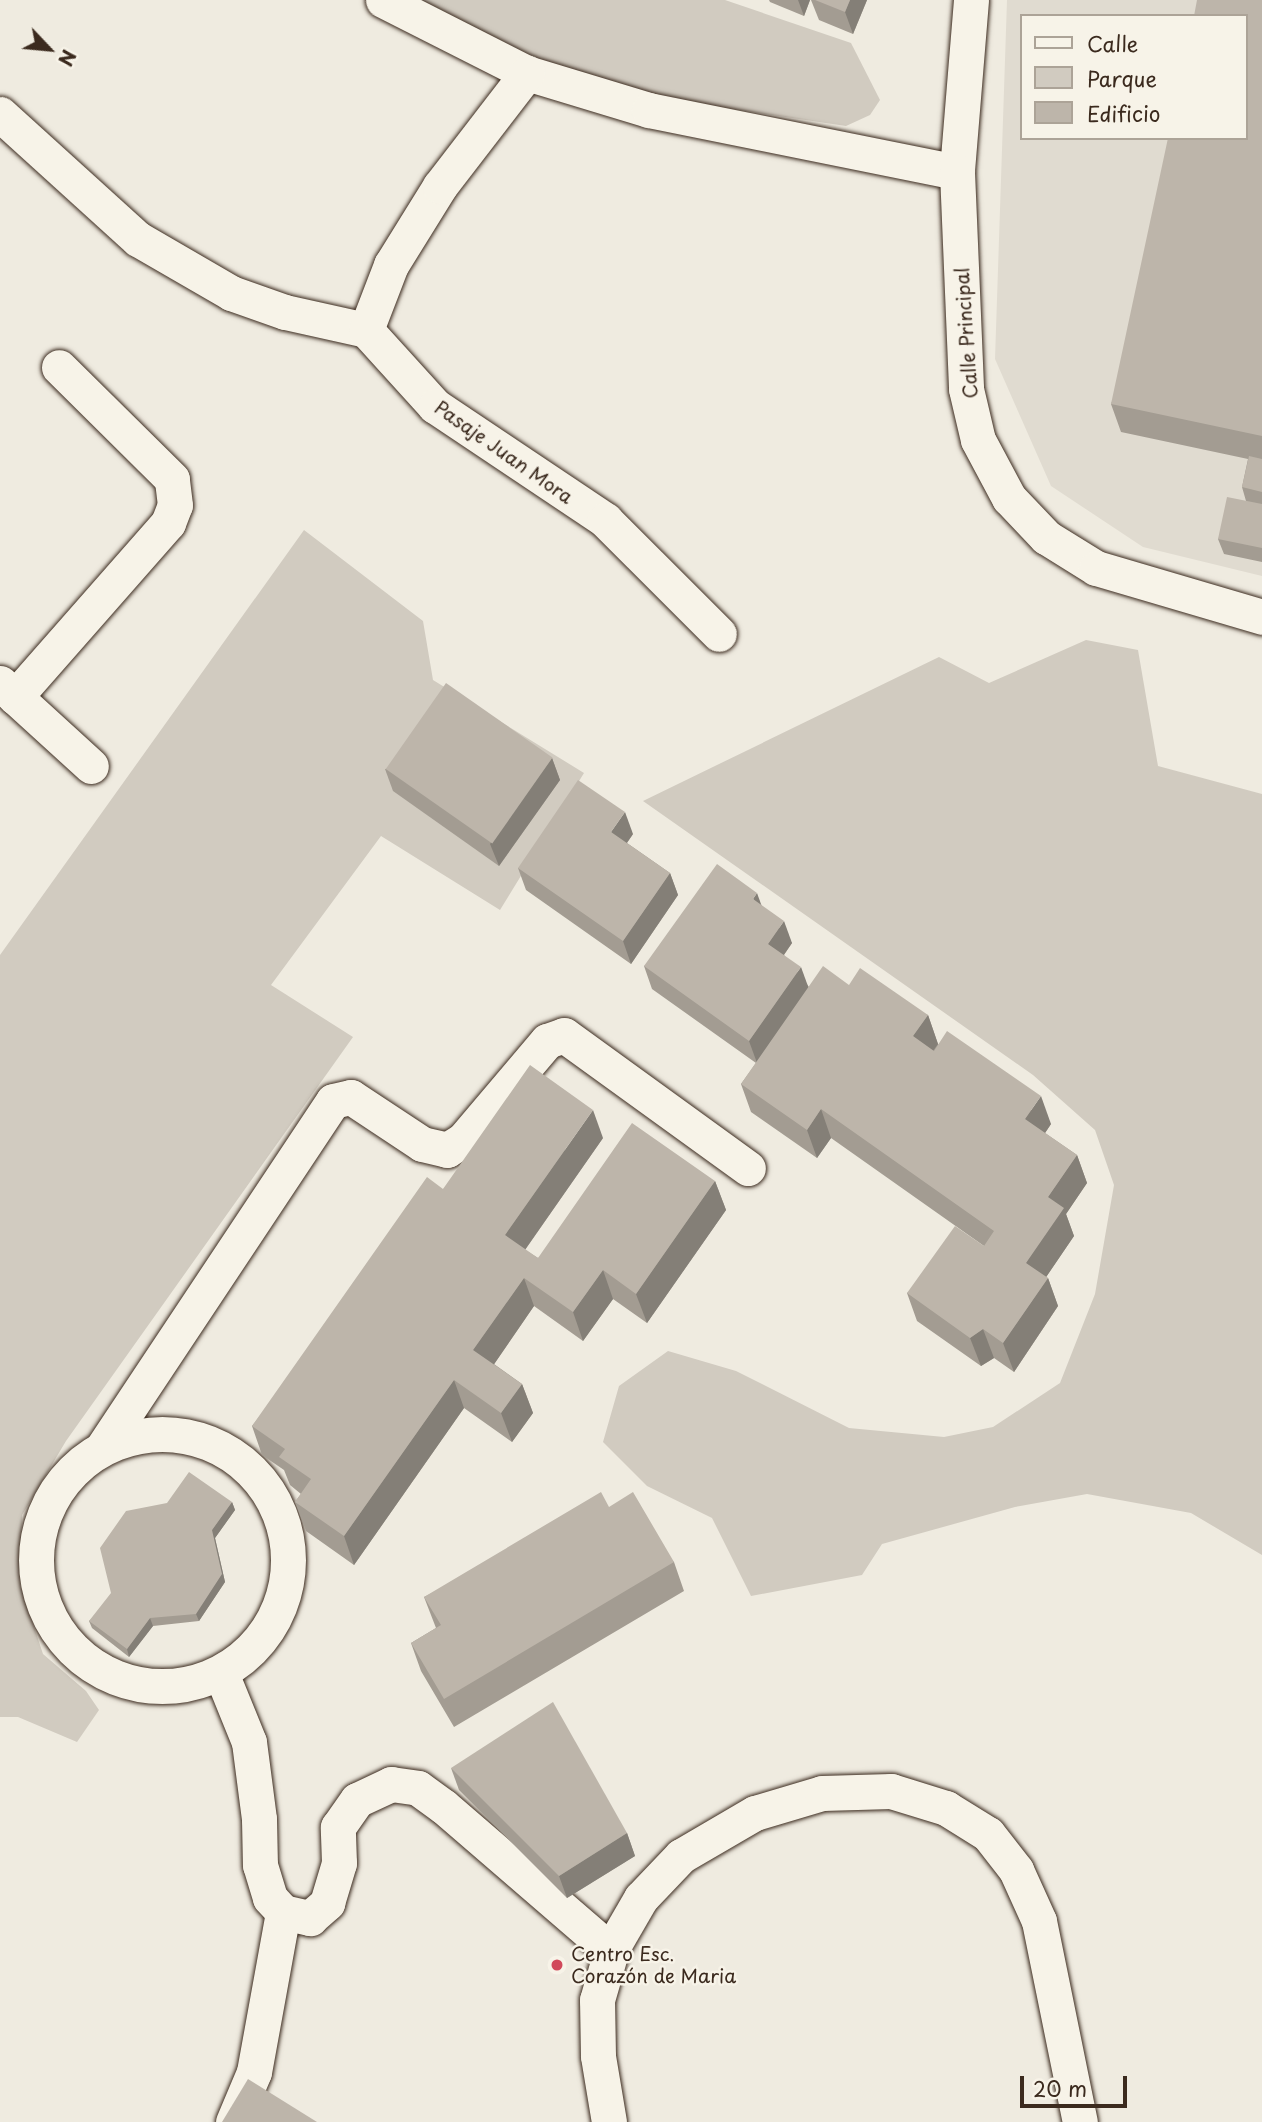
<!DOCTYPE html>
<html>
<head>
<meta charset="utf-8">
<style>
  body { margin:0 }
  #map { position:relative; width:1262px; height:2122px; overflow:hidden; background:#efebe0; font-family:"Playpen Sans",sans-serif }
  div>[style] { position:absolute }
  .built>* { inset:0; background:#e0dbd0 }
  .green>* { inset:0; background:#d1cbc0 }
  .roads { filter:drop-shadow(0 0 2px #3b2a1e) drop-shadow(0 0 2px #3b2a1e) }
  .minor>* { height:35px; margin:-17.5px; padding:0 17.5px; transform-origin:17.5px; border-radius:17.5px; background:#f7f3e8 }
  .minor>.ring { margin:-17.5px; padding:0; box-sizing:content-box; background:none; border:35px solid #f7f3e8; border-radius:50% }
  .wall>* { inset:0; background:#a39c92 }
  .shaded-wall>* { inset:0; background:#847f77 }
  .building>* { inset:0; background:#bdb5aa; transform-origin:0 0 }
  .dots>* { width:19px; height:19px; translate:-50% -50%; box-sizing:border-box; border:4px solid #f7f3e8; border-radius:50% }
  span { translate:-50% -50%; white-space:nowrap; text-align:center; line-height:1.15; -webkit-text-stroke:5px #f7f3e8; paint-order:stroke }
  .street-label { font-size:19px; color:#3b2a1e }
  .poi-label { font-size:19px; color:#3b2a1e }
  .left { translate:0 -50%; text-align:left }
  .legend { position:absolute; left:1020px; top:14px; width:228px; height:126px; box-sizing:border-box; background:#f7f3e8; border:2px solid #aca397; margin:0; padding:9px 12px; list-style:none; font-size:21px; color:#3b2a1e }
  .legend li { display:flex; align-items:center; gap:14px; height:35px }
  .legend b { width:35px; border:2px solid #aca397 }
  .north { position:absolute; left:14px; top:14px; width:70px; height:70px; -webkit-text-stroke:5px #f7f3e8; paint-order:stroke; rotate:116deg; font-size:19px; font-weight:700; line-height:28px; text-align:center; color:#3b2a1e }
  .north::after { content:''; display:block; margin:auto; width:24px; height:32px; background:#3b2a1e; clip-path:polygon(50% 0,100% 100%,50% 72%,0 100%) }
  .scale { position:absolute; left:1020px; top:2076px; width:107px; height:32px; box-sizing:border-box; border:4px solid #3b2a1e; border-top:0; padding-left:9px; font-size:21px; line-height:24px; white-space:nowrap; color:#3b2a1e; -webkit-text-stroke:5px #f7f3e8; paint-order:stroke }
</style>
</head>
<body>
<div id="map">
  <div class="built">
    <div style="clip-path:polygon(evenodd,1007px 0,1262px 0,1262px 576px,1143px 547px,1051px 486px,995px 359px,1007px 0,1022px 16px,1246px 16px,1246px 138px,1022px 138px,1022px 16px)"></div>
  </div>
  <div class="green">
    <div style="clip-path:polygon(415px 0,725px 0,851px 43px,880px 100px,870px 115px,846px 126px,658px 98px,502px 52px)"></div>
    <div style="clip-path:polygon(304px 530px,423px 621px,433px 680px,584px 773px,500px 910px,381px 836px,271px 985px,353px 1037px,66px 1441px,22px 1515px,20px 1585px,43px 1654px,86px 1691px,99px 1710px,77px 1742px,18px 1717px,0 1717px,0 955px)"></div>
    <div style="clip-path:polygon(1086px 640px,1138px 650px,1158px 766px,1262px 794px,1262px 1555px,1191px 1513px,1087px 1494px,1015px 1507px,882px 1544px,862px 1575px,751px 1596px,712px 1518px,647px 1486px,603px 1442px,619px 1386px,668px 1351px,736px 1371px,849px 1428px,944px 1437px,993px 1427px,1060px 1383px,1095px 1294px,1114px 1185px,1095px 1130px,1033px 1075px,643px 801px,939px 657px,989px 683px)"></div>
  </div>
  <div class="roads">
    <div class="minor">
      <div style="left:383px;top:0;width:161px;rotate:26.9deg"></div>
      <div style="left:527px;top:73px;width:127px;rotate:16.9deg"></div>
      <div style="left:649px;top:110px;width:314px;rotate:11.4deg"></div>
      <div style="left:971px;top:0;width:173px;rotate:94.7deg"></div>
      <div style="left:957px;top:172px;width:217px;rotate:87.6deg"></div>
      <div style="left:966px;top:389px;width:52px;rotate:76.8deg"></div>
      <div style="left:978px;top:440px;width:66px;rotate:61.9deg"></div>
      <div style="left:1009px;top:498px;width:54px;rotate:46.5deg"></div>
      <div style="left:1046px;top:537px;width:59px;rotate:31.8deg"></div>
      <div style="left:1096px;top:568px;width:173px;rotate:16.4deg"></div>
      <div style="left:0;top:114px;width:186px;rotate:42.2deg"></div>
      <div style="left:138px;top:239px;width:108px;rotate:30.1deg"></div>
      <div style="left:231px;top:293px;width:57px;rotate:19.4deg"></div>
      <div style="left:285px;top:312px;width:83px;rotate:12.5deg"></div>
      <div style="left:366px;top:330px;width:103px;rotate:47.8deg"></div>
      <div style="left:435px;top:406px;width:205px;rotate:33.8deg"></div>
      <div style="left:605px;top:520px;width:161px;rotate:45deg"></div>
      <div style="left:366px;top:330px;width:70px;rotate:-69deg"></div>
      <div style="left:391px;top:265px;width:93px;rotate:-58.2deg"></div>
      <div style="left:440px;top:186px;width:143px;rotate:-52.4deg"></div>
      <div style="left:0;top:683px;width:123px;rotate:42.4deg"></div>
      <div style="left:15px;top:697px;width:232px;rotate:-48.7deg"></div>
      <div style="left:168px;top:523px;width:19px;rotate:-69deg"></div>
      <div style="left:175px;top:505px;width:26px;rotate:-97deg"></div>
      <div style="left:172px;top:479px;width:159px;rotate:-135.3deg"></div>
      <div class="ring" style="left:36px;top:1434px;width:217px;height:217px"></div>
      <div style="left:103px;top:1447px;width:415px;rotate:-56.4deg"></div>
      <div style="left:333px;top:1101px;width:18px;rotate:-13deg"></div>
      <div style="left:351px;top:1097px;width:85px;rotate:33.5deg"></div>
      <div style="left:422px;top:1144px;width:26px;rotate:13deg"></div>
      <div style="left:447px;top:1150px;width:19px;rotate:-32deg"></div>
      <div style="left:463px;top:1140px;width:130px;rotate:-49.7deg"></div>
      <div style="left:547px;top:1041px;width:18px;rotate:-19deg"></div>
      <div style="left:564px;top:1035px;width:227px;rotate:35.9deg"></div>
      <div style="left:221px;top:1673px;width:74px;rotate:67.9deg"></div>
      <div style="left:249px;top:1742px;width:78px;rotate:82.6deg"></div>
      <div style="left:259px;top:1819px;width:46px;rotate:88.8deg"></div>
      <div style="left:260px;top:1865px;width:34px;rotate:73deg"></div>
      <div style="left:270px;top:1898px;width:19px;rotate:47deg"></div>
      <div style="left:283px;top:1912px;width:28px;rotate:13deg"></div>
      <div style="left:310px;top:1918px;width:23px;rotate:-41deg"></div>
      <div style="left:327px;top:1903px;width:42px;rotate:-73.3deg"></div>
      <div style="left:339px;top:1863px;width:36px;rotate:-92deg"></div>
      <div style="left:338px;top:1827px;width:33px;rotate:-55deg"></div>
      <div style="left:357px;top:1800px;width:38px;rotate:-25deg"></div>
      <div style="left:391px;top:1784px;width:27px;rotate:8deg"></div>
      <div style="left:418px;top:1788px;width:31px;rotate:36deg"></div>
      <div style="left:443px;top:1806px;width:222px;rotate:40.8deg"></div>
      <div style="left:233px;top:2122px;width:54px;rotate:-67.2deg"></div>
      <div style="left:254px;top:2072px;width:163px;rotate:-79.7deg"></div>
      <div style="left:609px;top:2122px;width:67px;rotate:-99.5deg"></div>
      <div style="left:598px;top:2056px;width:56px;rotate:-91deg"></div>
      <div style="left:597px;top:2000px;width:54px;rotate:-73.9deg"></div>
      <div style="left:612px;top:1948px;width:58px;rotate:-59.9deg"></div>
      <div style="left:641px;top:1898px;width:58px;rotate:-46.4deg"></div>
      <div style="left:681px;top:1856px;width:86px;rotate:-30.2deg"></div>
      <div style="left:755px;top:1813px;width:70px;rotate:-16.6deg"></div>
      <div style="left:822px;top:1793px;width:69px;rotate:-1.7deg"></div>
      <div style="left:891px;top:1791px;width:58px;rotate:17.2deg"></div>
      <div style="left:946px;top:1808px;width:49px;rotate:31.8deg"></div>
      <div style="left:988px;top:1834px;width:46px;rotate:52.1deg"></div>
      <div style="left:1016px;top:1870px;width:56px;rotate:65.7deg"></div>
      <div style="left:1039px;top:1921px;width:205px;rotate:78.5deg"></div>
    </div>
  </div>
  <div class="wall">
    <div style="clip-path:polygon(769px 0,810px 0,804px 16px,770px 2px)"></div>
    <div style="clip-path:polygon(811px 0,867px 0,853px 34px,819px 20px)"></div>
    <div style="clip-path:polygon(1262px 0,1262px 562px,1224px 554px,1218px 539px,1246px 501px,1242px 487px,1248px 459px,1121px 432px,1111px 404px)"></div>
    <div style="clip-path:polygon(552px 758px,560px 780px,499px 866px,393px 791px,385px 769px)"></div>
    <div style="clip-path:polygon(633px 834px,627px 843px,670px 873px,678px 895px,631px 964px,526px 890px,518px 868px)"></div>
    <div style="clip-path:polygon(761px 905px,792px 943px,784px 955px,809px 987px,849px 985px,928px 1015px,938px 1044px,1051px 1124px,1045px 1133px,1077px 1155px,1087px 1183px,1066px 1214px,1074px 1236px,1046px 1277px,1048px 1278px,1058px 1306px,1014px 1372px,994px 1358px,981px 1366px,917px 1321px,907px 1293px,984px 1246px,831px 1138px,817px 1158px,751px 1112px,741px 1084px,756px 1063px,652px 989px,644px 966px)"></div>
    <div style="clip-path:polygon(603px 1138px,525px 1250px,538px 1258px,715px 1181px,726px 1210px,647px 1323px,613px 1299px,583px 1341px,534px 1306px,494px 1364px,522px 1384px,533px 1413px,512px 1442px,464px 1408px,354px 1565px,306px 1531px,295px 1502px,301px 1494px,290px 1485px,284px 1470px,262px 1455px,252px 1426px,443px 1189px)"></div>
    <div style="clip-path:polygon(232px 1502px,235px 1510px,215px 1538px,225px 1582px,199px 1621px,153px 1626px,129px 1657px,92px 1628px,89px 1621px)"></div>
    <div style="clip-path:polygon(609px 1507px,674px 1562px,684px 1591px,454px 1727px,421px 1671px,411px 1643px,436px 1628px,424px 1597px)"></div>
    <div style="clip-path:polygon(451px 1768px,627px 1833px,635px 1856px,567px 1898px,459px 1790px)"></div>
  </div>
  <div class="shaded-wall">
    <div style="clip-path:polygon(798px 0,810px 0,804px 16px)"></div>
    <div style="clip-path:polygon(850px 0,867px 0,853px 34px,845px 12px)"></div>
    <div style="clip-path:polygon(552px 758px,560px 780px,499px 866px,490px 844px)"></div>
    <div style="clip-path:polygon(625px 812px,633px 834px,619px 854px,611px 832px)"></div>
    <div style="clip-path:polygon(670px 873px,678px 895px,631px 964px,623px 941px)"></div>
    <div style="clip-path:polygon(757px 893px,765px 915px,753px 899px)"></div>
    <div style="clip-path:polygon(784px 921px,792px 943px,776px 966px,768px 944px)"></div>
    <div style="clip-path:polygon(801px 967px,809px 989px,757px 1063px,749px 1041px)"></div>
    <div style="clip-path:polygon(928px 1015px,938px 1044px,923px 1065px,913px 1036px)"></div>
    <div style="clip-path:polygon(1041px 1096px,1051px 1124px,1035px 1148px,1025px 1119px)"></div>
    <div style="clip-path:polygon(821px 1109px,831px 1138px,817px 1158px,807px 1130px)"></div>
    <div style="clip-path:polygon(593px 1110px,603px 1138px,515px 1264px,505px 1235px)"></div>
    <div style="clip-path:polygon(1077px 1155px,1087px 1183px,1066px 1214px,1074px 1236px,1036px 1292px,1026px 1263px,1048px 1197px)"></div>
    <div style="clip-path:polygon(715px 1181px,726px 1210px,647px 1323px,636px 1294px)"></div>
    <div style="clip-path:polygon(603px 1270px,613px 1299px,583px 1341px,573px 1312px)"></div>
    <div style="clip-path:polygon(524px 1278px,534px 1306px,484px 1379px,473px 1350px)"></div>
    <div style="clip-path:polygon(1048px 1278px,1058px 1306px,1014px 1372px,1003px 1343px)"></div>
    <div style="clip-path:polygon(983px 1329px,994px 1358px,981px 1366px,970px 1338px)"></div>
    <div style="clip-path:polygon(454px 1380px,464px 1408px,354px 1565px,344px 1536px)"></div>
    <div style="clip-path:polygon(522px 1384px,533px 1413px,512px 1442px,501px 1413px)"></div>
    <div style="clip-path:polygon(232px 1502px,235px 1510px,215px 1538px,225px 1582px,199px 1621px,196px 1614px,212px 1530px)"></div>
    <div style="clip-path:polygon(150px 1618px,153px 1626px,129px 1657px,127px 1649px)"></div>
    <div style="clip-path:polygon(627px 1833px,635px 1856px,567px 1898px,559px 1876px)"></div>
  </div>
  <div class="building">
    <div style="clip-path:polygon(815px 0,850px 0,845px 12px)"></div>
    <div style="clip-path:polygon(1197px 0,1262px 0,1262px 436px,1111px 404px,1168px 138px,1246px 138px,1246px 16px,1194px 16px)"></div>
    <div style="clip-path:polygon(1249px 456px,1262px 459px,1262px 492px,1242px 487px)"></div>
    <div style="clip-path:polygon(1227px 497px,1262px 504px,1262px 548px,1218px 539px)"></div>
    <div style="left:446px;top:683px;width:130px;height:105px;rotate:35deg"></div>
    <div style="clip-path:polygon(578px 780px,625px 812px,611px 832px,670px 873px,623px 941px,518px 868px)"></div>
    <div style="clip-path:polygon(717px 864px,757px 893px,753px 899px,784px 921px,768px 944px,801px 967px,749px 1041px,644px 966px)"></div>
    <div style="clip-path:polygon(823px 966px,849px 985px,860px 968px,928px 1015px,913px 1036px,934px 1051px,947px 1031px,1041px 1096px,1025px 1119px,1077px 1155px,1048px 1197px,1064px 1208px,1026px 1263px,1048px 1278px,1003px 1343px,983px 1329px,970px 1338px,907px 1293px,955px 1226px,984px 1246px,994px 1231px,821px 1109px,807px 1130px,741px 1084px)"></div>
    <div style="clip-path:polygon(530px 1065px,593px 1110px,505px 1235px,538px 1258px,632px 1123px,715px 1181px,636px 1294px,603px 1270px,573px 1312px,524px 1278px,473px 1350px,522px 1384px,501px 1413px,454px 1380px,344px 1536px,295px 1502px,311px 1479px,279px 1457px,285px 1449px,252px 1426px,427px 1177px,443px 1189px)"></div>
    <div style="clip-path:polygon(189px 1472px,232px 1502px,212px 1530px,222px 1574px,196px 1614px,150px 1618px,127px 1649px,89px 1621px,111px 1593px,100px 1548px,126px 1511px,167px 1503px)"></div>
    <div style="clip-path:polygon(601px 1492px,609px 1507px,633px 1492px,674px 1562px,444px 1699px,411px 1643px,441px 1625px,424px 1597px)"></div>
    <div style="clip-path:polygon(553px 1702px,627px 1833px,559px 1876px,451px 1768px)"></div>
    <div style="clip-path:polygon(248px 2079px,317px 2122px,222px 2122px)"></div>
  </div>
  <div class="dots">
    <div style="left:557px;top:1965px;background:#d1495b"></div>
  </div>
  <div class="street-label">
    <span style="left:966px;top:333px;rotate:-94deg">Calle Principal</span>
    <span style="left:504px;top:452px;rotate:35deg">Pasaje Juan Mora</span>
  </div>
  <div class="poi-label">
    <span class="left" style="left:571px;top:1965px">Centro Esc.<br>Corazón de Maria</span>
  </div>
  <ul class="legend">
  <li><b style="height:9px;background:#f7f3e8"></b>Calle</li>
  <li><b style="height:19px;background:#d1cbc0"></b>Parque</li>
  <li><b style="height:19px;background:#bdb5aa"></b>Edificio</li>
  </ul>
  <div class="north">N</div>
  <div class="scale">20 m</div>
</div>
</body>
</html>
